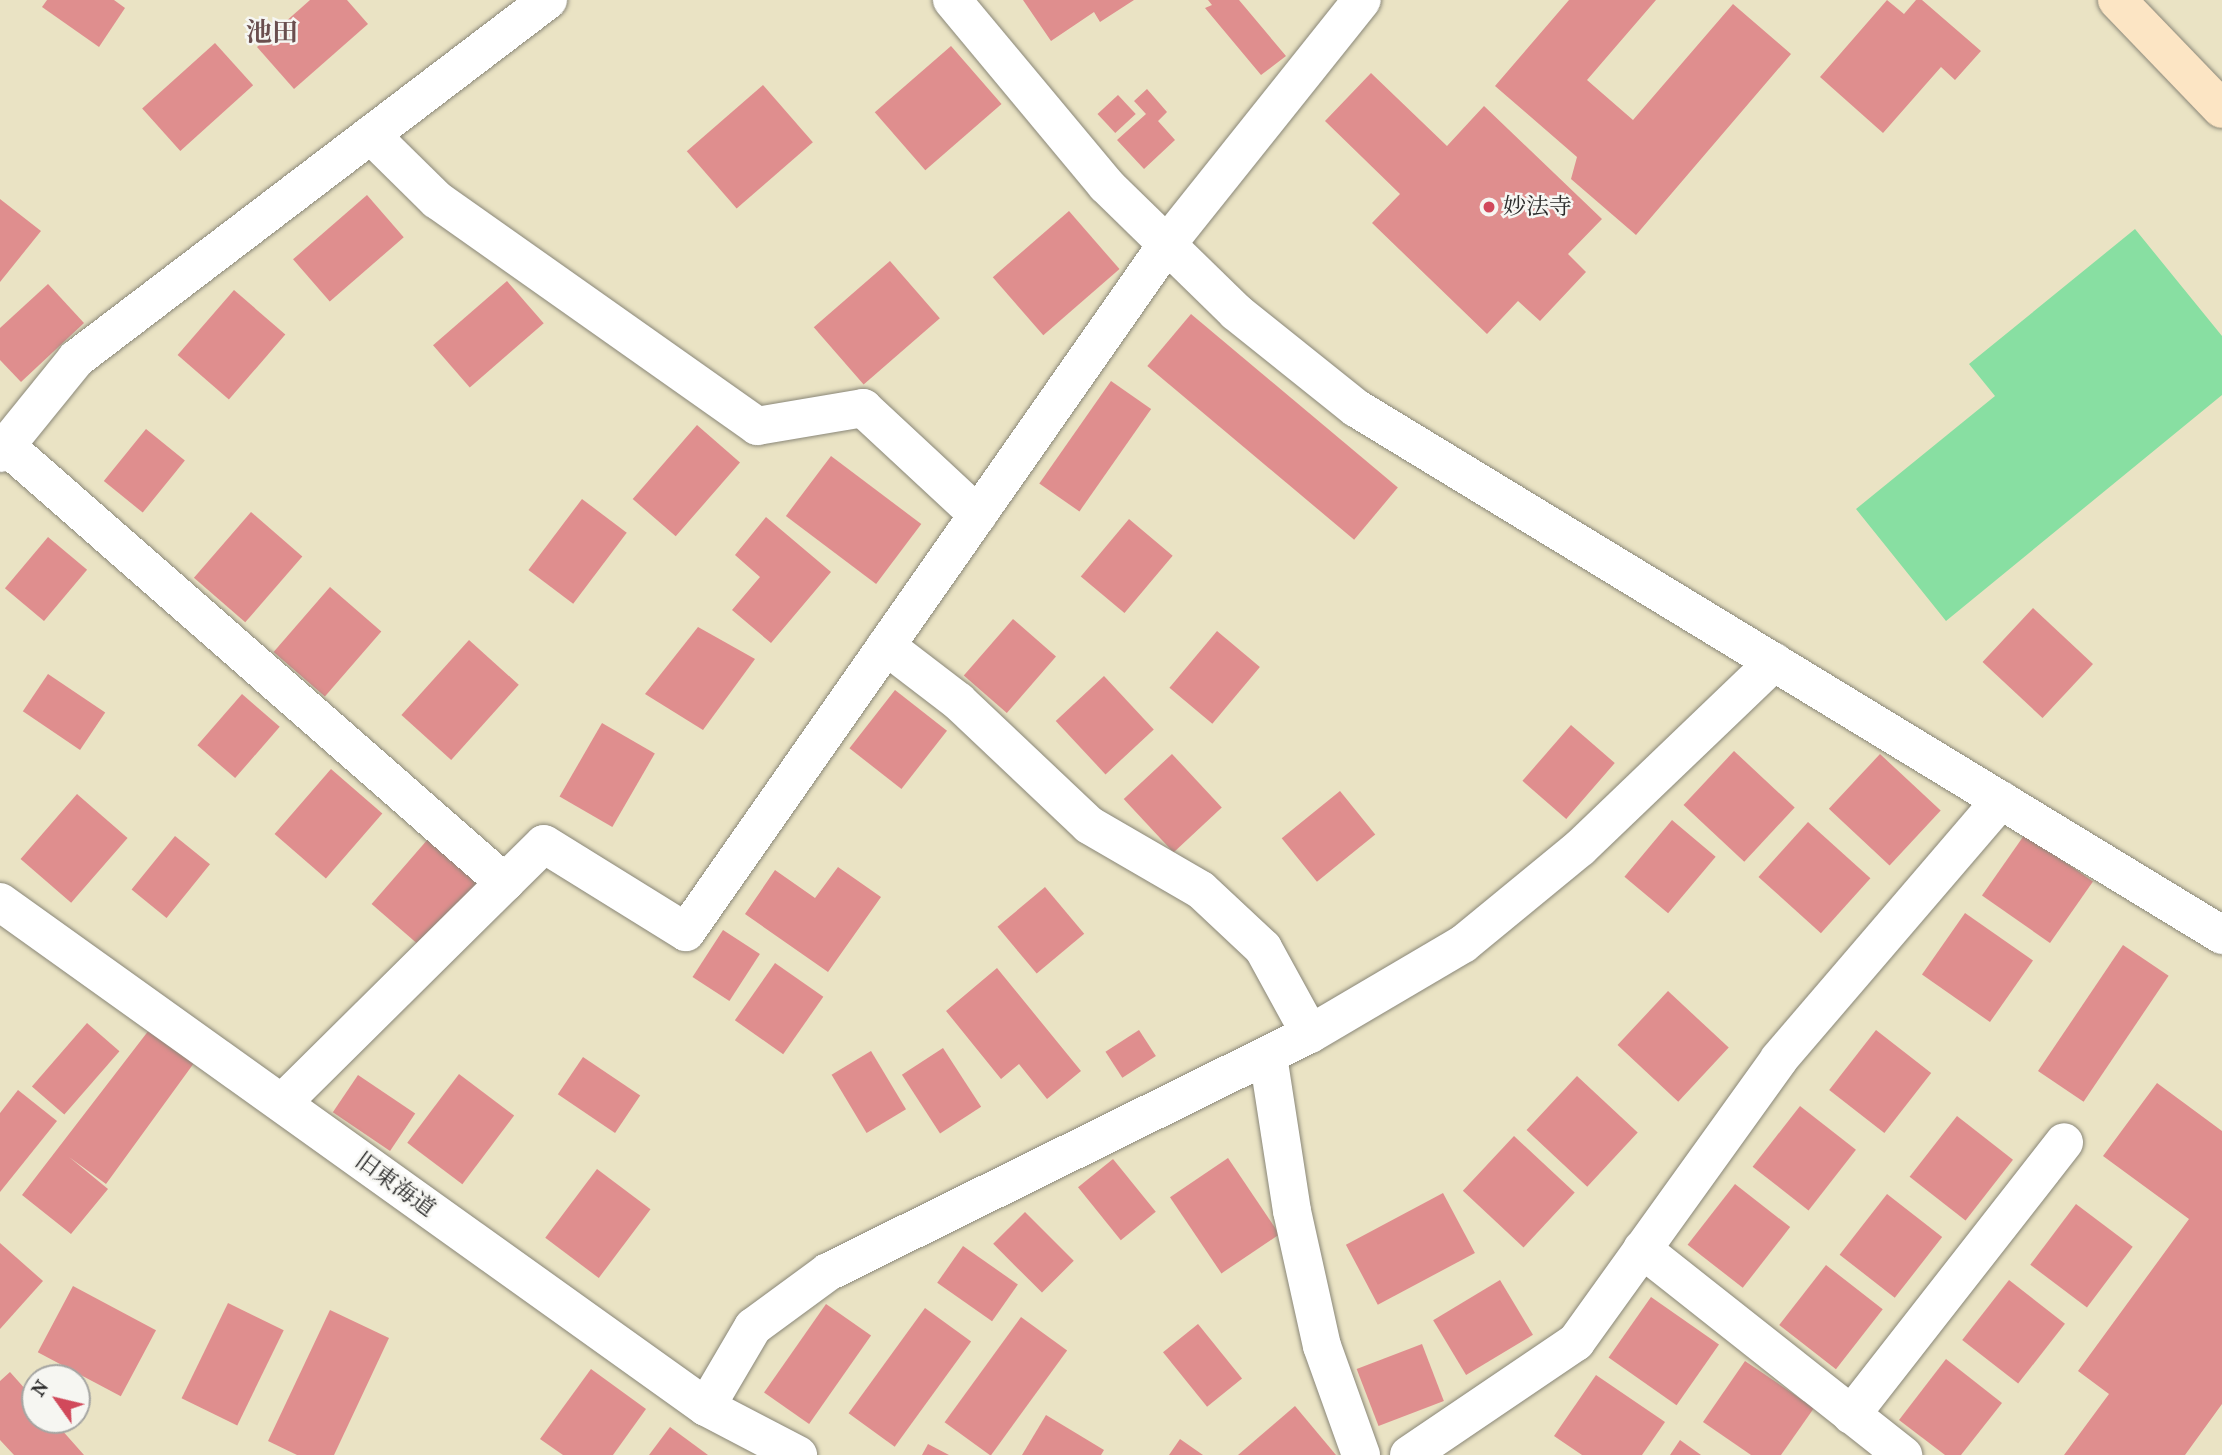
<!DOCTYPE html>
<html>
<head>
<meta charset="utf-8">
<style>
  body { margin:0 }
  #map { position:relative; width:2222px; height:1455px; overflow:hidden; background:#eae3c4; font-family:"IM FELL French Canon","Noto Serif JP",serif }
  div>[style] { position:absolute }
  .green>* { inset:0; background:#88dfa2 }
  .building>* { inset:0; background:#df8e8e; transform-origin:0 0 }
  .roads { filter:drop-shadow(0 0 2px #8a8778) drop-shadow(0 0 2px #8a8778) }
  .street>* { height:38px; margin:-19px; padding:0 19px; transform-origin:19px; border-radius:19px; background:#fff }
  .secondary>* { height:38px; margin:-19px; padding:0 19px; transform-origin:19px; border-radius:19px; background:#fce5c4 }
  .dots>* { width:19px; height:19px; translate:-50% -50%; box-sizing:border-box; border:4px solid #f6f6f2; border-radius:50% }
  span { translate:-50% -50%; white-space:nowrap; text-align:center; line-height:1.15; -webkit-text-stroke:5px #f6f6f2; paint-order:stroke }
  .poi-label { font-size:23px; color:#2b2b2b }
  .left { translate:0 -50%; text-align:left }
  .street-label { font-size:23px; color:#2b2b2b }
  .quarter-label { font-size:26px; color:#6a4e4e; font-weight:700 }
  .north { position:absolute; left:21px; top:1364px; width:70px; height:70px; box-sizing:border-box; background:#f6f6f2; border:2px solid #a5a5a2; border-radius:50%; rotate:304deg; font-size:19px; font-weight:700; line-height:28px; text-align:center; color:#2b2b2b }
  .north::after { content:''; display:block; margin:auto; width:24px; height:32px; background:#d1495b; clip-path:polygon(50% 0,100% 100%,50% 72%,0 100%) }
</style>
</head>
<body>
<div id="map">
  <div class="green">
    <div style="clip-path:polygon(2135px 229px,2222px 336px,2222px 395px,1946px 621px,1856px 509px,1995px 396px,1969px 364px)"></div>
  </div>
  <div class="building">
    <div style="clip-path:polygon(47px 0,114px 0,125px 8px,99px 47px,42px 7px)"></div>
    <div style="clip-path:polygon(310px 0,347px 0,368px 24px,294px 89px,257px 47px)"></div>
    <div style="clip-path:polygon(1023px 0,1134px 0,1100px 22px,1094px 12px,1051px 41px)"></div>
    <div style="clip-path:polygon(1208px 0,1239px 0,1286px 56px,1261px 75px,1205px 8px,1212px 5px)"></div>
    <div style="clip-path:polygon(1569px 0,1656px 0,1587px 80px,1633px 120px,1733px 4px,1791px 54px,1636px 235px,1571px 179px,1577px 157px,1495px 86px)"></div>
    <div style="clip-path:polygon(1887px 0,1904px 14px,1916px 0,1922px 0,1981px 51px,1955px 80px,1941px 67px,1883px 133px,1820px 77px)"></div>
    <div style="left:215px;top:43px;width:57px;height:98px;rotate:48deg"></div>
    <div style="left:951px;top:46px;width:77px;height:101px;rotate:49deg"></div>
    <div style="clip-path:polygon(1371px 73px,1447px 146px,1484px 106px,1602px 219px,1568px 254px,1586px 272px,1540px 321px,1518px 301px,1487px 334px,1372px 223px,1400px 194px,1325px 121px)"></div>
    <div style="left:763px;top:85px;width:76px;height:101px;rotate:49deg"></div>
    <div style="clip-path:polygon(1147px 89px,1167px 112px,1158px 121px,1175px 140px,1144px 169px,1117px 140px,1146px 114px,1134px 101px)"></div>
    <div style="left:1118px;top:95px;width:26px;height:28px;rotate:47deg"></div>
    <div style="left:367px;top:195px;width:56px;height:98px;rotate:49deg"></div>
    <div style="clip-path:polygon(0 199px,41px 231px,0 282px)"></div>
    <div style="left:1069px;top:211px;width:77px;height:101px;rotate:49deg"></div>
    <div style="left:890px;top:261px;width:76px;height:101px;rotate:49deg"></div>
    <div style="left:507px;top:281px;width:56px;height:98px;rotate:49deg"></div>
    <div style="clip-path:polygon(48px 284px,84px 323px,21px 382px,0 360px,0 328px)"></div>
    <div style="left:234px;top:290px;width:68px;height:86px;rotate:41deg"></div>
    <div style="left:1191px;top:314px;width:270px;height:68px;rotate:40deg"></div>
    <div style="left:1111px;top:381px;width:49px;height:125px;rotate:35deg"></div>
    <div style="left:697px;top:425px;width:57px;height:98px;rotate:41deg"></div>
    <div style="left:146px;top:429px;width:50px;height:67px;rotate:39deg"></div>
    <div style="left:831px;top:456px;width:113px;height:75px;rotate:37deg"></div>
    <div style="left:582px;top:499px;width:56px;height:89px;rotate:37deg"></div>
    <div style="left:251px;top:512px;width:68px;height:87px;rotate:41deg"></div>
    <div style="clip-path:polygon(766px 517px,831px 572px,771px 643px,732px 610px,760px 577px,735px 555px)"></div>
    <div style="left:1129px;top:519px;width:57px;height:75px;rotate:40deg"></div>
    <div style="left:48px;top:537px;width:51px;height:67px;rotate:40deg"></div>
    <div style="left:330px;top:587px;width:68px;height:86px;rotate:41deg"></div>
    <div style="left:2033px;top:608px;width:82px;height:74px;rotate:43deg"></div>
    <div style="left:1013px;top:619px;width:57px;height:75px;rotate:41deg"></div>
    <div style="clip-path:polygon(698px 627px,755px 659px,703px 730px,645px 694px)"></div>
    <div style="left:1217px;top:631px;width:56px;height:74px;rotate:40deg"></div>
    <div style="left:469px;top:640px;width:67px;height:101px;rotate:42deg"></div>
    <div style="left:48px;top:674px;width:69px;height:45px;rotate:34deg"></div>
    <div style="left:1104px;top:676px;width:73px;height:66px;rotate:47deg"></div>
    <div style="left:895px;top:690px;width:66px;height:74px;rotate:38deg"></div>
    <div style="left:242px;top:694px;width:50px;height:68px;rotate:41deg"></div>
    <div style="left:602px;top:723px;width:61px;height:85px;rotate:30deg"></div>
    <div style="left:1571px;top:725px;width:58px;height:74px;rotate:41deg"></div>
    <div style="left:1734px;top:751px;width:83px;height:74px;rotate:43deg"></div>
    <div style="left:1172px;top:754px;width:73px;height:66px;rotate:47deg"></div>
    <div style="left:1880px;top:754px;width:83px;height:75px;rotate:43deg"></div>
    <div style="left:331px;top:769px;width:68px;height:86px;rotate:41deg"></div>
    <div style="left:1340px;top:791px;width:56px;height:75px;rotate:51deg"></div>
    <div style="left:77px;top:794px;width:67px;height:86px;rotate:41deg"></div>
    <div style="left:1672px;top:820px;width:57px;height:74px;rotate:40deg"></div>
    <div style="left:1808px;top:822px;width:84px;height:74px;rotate:42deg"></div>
    <div style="left:2025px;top:834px;width:83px;height:75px;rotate:35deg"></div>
    <div style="left:175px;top:836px;width:45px;height:69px;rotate:39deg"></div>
    <div style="left:428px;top:839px;width:68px;height:86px;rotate:41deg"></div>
    <div style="clip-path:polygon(838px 867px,881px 897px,828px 972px,745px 914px,775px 870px,815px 898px)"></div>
    <div style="left:1045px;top:887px;width:61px;height:62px;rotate:50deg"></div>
    <div style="left:1965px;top:913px;width:83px;height:75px;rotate:35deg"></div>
    <div style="left:723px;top:930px;width:44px;height:56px;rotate:33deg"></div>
    <div style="left:2123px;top:945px;width:55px;height:152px;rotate:34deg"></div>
    <div style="left:775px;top:963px;width:59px;height:70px;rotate:35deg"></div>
    <div style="clip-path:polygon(997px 968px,1081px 1071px,1047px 1099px,1019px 1064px,1001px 1079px,946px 1011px)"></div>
    <div style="left:1668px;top:991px;width:83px;height:74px;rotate:43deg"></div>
    <div style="left:87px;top:1023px;width:43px;height:84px;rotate:41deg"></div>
    <div style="clip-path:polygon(149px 1030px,194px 1063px,106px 1184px,69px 1157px,108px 1189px,71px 1234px,22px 1195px)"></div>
    <div style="left:1139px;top:1030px;width:31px;height:40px;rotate:57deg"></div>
    <div style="left:1876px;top:1030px;width:70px;height:76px;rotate:38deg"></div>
    <div style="left:943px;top:1048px;width:70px;height:49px;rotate:57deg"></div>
    <div style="left:871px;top:1051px;width:68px;height:46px;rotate:59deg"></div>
    <div style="left:583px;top:1057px;width:69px;height:45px;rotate:34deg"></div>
    <div style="left:459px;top:1074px;width:69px;height:86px;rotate:37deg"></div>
    <div style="left:358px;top:1075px;width:69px;height:45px;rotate:34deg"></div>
    <div style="left:1577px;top:1076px;width:83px;height:74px;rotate:43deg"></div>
    <div style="clip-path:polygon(2157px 1083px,2222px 1131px,2222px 1404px,2185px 1455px,2064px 1455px,2109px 1394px,2078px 1371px,2189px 1219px,2103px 1156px)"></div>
    <div style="clip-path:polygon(18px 1090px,57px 1121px,0 1192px,0 1113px)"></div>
    <div style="left:1800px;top:1106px;width:71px;height:77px;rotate:38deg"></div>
    <div style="left:1957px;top:1116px;width:71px;height:77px;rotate:38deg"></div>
    <div style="left:1514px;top:1136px;width:83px;height:75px;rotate:43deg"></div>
    <div style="left:1228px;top:1158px;width:92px;height:70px;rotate:56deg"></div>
    <div style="left:1113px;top:1159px;width:68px;height:45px;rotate:51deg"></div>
    <div style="left:597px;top:1169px;width:67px;height:86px;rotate:37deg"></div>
    <div style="left:1735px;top:1184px;width:70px;height:77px;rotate:38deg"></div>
    <div style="left:1443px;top:1193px;width:68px;height:110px;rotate:62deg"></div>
    <div style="left:1887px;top:1194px;width:70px;height:77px;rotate:38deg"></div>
    <div style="left:2076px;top:1204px;width:71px;height:76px;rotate:37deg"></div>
    <div style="left:1025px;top:1212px;width:69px;height:45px;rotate:45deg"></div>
    <div style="clip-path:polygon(0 1243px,43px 1281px,0 1329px)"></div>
    <div style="left:963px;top:1246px;width:67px;height:45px;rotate:35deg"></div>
    <div style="left:1826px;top:1265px;width:72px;height:76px;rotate:38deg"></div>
    <div style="left:1500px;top:1280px;width:64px;height:78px;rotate:59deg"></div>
    <div style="left:2009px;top:1280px;width:71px;height:76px;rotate:38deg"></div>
    <div style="left:73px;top:1286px;width:94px;height:75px;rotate:28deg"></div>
    <div style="left:1651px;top:1297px;width:83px;height:74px;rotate:35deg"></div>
    <div style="left:228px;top:1303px;width:62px;height:106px;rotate:26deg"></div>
    <div style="left:826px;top:1304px;width:55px;height:108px;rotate:35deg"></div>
    <div style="left:925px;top:1308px;width:57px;height:130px;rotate:36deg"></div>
    <div style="clip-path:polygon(330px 1310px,389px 1338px,334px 1455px,297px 1455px,268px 1441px)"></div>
    <div style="left:1021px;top:1317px;width:57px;height:130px;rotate:36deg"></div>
    <div style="left:1198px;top:1324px;width:70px;height:45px;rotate:51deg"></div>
    <div style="left:1422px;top:1344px;width:61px;height:70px;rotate:69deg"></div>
    <div style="clip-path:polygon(1946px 1359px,2002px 1403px,1961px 1455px,1945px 1455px,1899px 1420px)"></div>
    <div style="clip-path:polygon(1745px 1361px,1814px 1408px,1781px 1455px,1751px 1455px,1703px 1422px)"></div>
    <div style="clip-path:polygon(591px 1369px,646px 1409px,613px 1455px,563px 1455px,540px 1439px)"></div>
    <div style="clip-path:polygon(10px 1372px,35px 1400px,35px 1420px,53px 1420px,84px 1455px,14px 1455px,0 1440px,0 1381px)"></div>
    <div style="clip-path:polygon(1596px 1375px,1665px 1422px,1642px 1455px,1582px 1455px,1554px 1436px)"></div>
    <div style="clip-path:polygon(1295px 1406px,1336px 1455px,1238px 1455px)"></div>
    <div style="clip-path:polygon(1046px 1415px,1104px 1450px,1101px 1455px,1022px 1455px)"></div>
    <div style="clip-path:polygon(670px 1427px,708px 1455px,649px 1455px)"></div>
    <div style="clip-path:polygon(1180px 1439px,1203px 1455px,1169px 1455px)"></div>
    <div style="clip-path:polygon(1680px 1440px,1701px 1455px,1670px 1455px)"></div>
    <div style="clip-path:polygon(928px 1444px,949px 1455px,922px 1455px)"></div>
  </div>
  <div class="roads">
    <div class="street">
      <div style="left:952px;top:0;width:241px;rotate:50.2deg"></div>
      <div style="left:1106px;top:185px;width:182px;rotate:44.3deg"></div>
      <div style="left:1236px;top:312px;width:154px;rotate:38.7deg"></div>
      <div style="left:1356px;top:408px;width:1014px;rotate:31.32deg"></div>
      <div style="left:371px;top:135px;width:93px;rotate:44.6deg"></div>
      <div style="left:437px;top:200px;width:392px;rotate:35.2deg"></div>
      <div style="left:757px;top:426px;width:108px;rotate:-9.6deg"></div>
      <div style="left:863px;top:408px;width:157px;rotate:42.9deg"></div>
      <div style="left:6px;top:446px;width:663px;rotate:41.21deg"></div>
      <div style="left:0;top:453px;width:121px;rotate:-51deg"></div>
      <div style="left:76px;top:359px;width:593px;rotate:-37.26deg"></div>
      <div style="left:886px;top:646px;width:91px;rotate:37.4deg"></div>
      <div style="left:958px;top:701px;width:180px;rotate:43.4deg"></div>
      <div style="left:1089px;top:825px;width:129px;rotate:30.1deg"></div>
      <div style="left:1201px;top:890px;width:85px;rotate:43.1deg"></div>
      <div style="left:1263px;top:948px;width:98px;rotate:61.3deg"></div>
      <div style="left:0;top:902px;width:868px;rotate:35.58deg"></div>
      <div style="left:706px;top:1407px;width:104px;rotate:27.6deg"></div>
      <div style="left:1268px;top:1056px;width:157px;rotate:81.2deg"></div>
      <div style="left:1292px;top:1211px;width:138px;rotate:77.5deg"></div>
      <div style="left:1322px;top:1346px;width:116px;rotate:70.3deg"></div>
      <div style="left:282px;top:1103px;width:368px;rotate:-44.7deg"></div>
      <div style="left:544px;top:844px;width:167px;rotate:31.8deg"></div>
      <div style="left:686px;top:932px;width:839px;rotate:-55.04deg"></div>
      <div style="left:1167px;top:244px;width:312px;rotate:-51.4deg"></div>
      <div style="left:1642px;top:1249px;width:333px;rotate:38.3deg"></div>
      <div style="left:706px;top:1407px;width:93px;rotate:-59.6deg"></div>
      <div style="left:753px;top:1327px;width:93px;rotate:-36.3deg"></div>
      <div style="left:828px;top:1272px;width:538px;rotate:-26.28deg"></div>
      <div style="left:1310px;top:1034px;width:178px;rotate:-30.5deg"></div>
      <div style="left:1463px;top:944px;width:151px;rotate:-39.4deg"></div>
      <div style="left:1580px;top:848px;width:269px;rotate:-43.8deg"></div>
      <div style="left:1851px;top:1415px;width:346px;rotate:-52deg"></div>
      <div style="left:1409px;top:1455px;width:202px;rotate:-34.1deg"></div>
      <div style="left:1576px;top:1342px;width:348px;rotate:-54.3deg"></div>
      <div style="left:1779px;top:1059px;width:341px;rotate:-49.4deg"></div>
    </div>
    <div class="secondary">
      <div style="left:2117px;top:0;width:151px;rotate:46.1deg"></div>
    </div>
  </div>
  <div class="dots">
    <div style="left:1489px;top:207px;background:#d1495b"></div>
  </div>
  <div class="poi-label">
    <span class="left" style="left:1503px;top:207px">妙法寺</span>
  </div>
  <div class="street-label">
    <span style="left:395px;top:1185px;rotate:36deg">旧東海道</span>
  </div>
  <div class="quarter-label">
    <span style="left:272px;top:33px">池田</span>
  </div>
  <div class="north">N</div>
</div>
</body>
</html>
